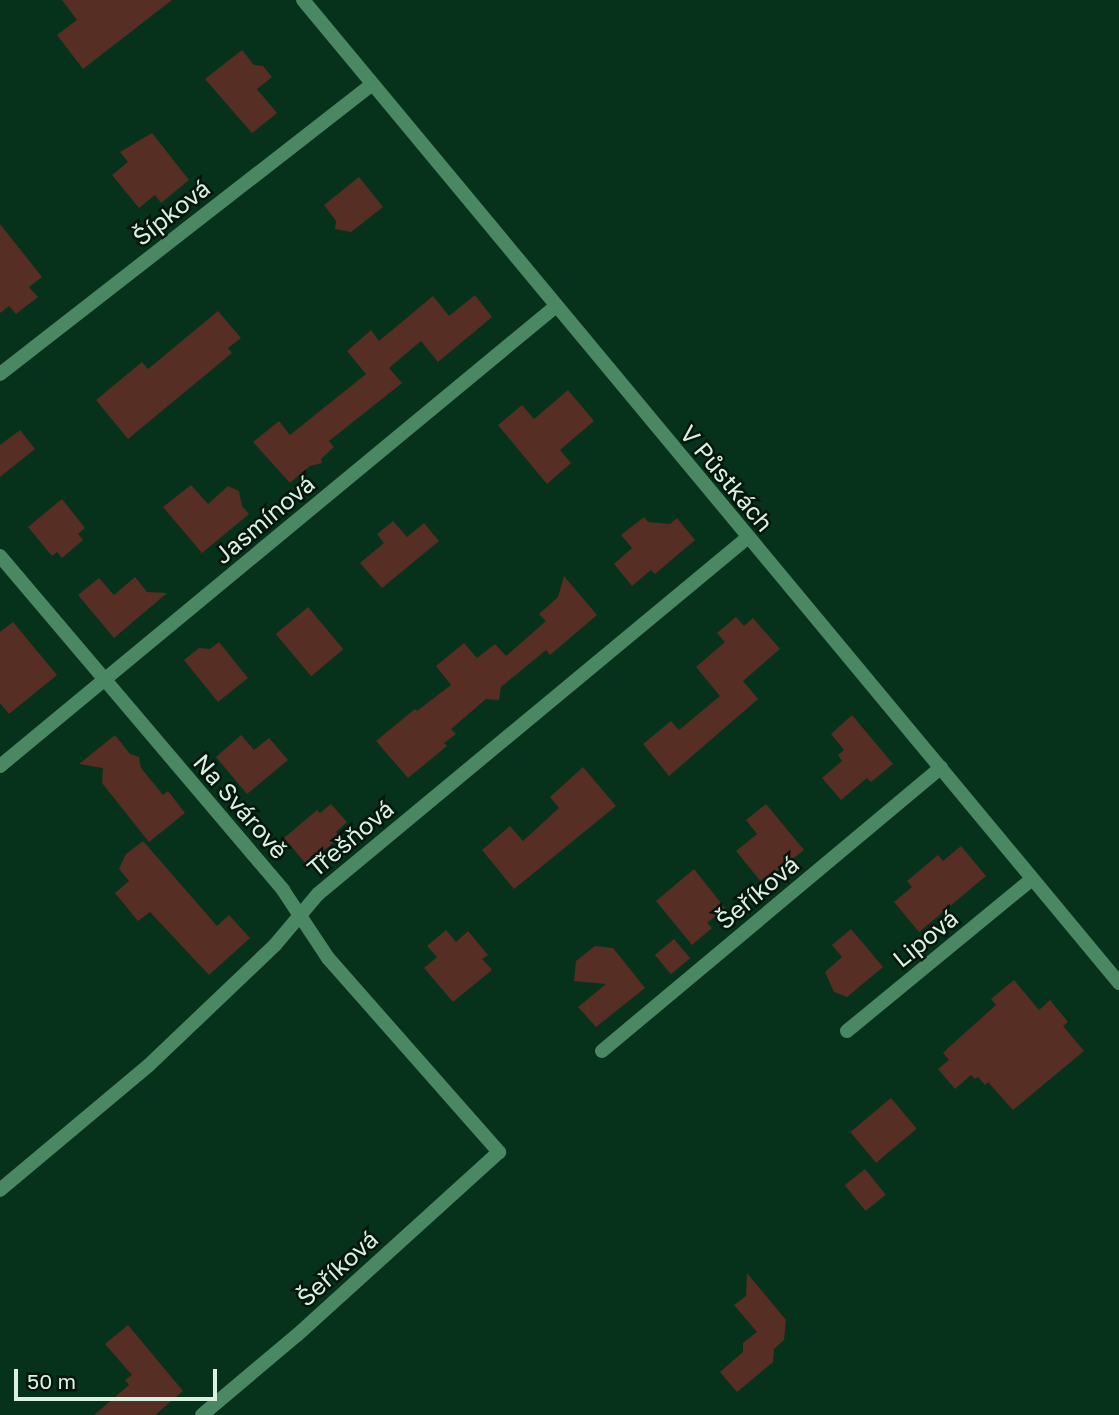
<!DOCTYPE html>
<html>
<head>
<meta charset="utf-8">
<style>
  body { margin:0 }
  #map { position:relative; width:1119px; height:1415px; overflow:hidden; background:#06321c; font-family:"Golos Text",sans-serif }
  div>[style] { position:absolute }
  .building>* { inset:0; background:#562e23; transform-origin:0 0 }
  .street>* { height:14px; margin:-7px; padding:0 7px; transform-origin:7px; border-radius:7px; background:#4a8763 }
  span { translate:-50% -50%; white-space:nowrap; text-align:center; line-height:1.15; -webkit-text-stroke:5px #05160c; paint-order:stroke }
  .street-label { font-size:24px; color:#daf1e2 }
  .scale { position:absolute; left:14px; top:1369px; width:203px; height:32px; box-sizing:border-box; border:4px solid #daf1e2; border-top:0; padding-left:9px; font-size:21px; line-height:24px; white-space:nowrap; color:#daf1e2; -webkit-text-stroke:5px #05160c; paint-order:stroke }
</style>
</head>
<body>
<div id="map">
  <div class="building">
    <div style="clip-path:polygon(62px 0,172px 0,83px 69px,57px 35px,77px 20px)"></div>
    <div style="clip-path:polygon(242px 50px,254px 65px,263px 66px,272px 77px,257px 89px,277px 113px,252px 133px,205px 79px)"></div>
    <div style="clip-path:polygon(152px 133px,189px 180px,161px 203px,155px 195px,139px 208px,112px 175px,128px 162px,120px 152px)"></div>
    <div style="clip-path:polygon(359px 177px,383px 207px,351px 232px,335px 229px,336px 221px,324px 205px)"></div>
    <div style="clip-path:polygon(0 224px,42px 277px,29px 287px,38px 297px,16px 314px,9px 306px,0 313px)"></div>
    <div style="clip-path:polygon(475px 295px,492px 317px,438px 362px,421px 341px,389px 368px,402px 383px,329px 441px,334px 447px,321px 459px,322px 463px,310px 466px,290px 483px,253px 442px,279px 421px,290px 435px,366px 374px,347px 351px,371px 330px,379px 341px,433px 296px,449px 316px)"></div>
    <div style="clip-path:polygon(218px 311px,241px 338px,228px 348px,232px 353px,128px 439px,96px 400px,142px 362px,148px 369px)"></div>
    <div style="clip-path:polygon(568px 390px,594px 421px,560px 450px,571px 463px,547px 484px,498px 425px,522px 405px,534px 419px)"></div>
    <div style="clip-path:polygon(20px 430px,35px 449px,0 477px,0 445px)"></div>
    <div style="clip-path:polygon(191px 485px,208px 504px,228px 486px,239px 491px,242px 506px,249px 514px,202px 553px,163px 507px)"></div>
    <div style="clip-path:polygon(62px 499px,85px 528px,78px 534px,83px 540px,62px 558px,57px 552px,52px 556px,28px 527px)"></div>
    <div style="clip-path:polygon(644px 517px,648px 522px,670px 524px,677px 518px,695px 540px,655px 574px,651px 570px,632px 586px,614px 564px,632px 548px,621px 535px)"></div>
    <div style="clip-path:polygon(393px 521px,407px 537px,424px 523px,439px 541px,382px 588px,360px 563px,384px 543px,377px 534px)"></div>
    <div style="clip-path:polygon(564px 576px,597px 615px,550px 655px,546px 650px,501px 687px,499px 700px,486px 699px,451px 729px,456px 734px,444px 743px,447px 746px,408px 778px,376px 741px,415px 709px,417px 711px,451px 685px,436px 666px,464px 643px,477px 658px,495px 644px,506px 656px,546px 621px,539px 614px,558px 597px)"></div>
    <div style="clip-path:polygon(135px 577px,147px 592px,167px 593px,114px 638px,78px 595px,99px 578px,114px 595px)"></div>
    <div style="left:308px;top:607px;width:55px;height:42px;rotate:50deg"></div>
    <div style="clip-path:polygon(736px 617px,744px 626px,753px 618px,780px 649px,743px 681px,758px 699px,669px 776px,643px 744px,671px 721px,679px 730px,720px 696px,696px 667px,725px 642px,717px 633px)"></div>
    <div style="clip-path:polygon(13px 622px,57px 675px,9px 714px,0 703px,0 632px)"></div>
    <div style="clip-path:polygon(219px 642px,248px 678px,218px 702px,184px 660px,199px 648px,210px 649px)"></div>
    <div style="clip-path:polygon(852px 715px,893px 764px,871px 782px,867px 778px,841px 800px,822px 778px,842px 761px,838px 755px,844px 750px,831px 734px)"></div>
    <div style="clip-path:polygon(115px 735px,130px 754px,139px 757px,141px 768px,163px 795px,168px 791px,185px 813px,149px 842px,102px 783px,103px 768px,79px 764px)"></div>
    <div style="clip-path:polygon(241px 735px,254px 750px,269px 738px,288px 760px,247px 794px,216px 757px)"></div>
    <div style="clip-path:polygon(583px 767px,616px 806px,514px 889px,482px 850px,510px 826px,523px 841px,559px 808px,550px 797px)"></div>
    <div style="clip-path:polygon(331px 804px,347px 822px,336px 832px,340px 837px,307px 865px,284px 838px,317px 810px,320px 813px)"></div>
    <div style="clip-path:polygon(766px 804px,804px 850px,762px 883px,736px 851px,757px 834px,746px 820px)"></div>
    <div style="clip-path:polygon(143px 841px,217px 926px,229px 915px,250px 938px,209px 975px,150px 912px,138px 921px,115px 893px,129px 881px,119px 869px,126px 854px)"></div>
    <div style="clip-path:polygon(961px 846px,986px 876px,919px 932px,894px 902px,912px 887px,907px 881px,938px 855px,943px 861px)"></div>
    <div style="clip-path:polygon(694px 869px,725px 908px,707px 923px,712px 928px,692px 945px,656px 901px)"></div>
    <div style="clip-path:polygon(851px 929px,883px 967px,847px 997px,834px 992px,825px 972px,842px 957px,832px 945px)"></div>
    <div style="clip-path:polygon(446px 930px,456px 942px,468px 931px,488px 955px,482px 959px,492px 970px,453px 1002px,424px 968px,437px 957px,427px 946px)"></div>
    <div style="left:674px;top:939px;width:25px;height:25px;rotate:50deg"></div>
    <div style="clip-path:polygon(595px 946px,613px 948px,645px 988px,596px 1027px,578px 1007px,606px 984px,574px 981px,576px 961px)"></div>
    <div style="clip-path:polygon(1014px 980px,1039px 1010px,1050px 1000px,1068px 1022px,1063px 1026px,1084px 1051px,1013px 1110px,988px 1082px,985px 1085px,978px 1077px,975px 1079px,971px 1075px,955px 1089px,938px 1069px,949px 1060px,943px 1053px,948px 1048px,996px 1005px,991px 999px)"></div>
    <div style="left:891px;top:1098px;width:40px;height:53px;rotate:50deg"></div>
    <div style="left:865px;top:1169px;width:33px;height:26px;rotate:51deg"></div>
    <div style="clip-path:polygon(747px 1273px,786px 1320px,784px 1340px,774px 1349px,773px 1362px,737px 1392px,720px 1372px,743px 1352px,743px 1343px,757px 1332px,734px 1305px,746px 1296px)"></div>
    <div style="clip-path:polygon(128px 1325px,183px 1391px,155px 1415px,94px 1415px,129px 1385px,125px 1380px,132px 1375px,105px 1344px)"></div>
  </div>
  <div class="street">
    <div style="left:303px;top:0;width:1278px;rotate:50.3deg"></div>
    <div style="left:0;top:374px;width:470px;rotate:-37.9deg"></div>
    <div style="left:0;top:556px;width:438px;rotate:49.7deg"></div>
    <div style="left:283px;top:890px;width:82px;rotate:56.5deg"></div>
    <div style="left:328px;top:958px;width:259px;rotate:48.6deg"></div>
    <div style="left:499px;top:1152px;width:273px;rotate:137.8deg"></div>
    <div style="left:297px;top:1335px;width:124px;rotate:139.9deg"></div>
    <div style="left:0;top:766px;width:722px;rotate:-39.6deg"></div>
    <div style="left:847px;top:1031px;width:239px;rotate:-39.4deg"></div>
    <div style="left:602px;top:1051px;width:442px;rotate:-39.9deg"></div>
    <div style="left:0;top:1190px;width:194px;rotate:-40deg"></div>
    <div style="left:149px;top:1065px;width:174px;rotate:-43.6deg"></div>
    <div style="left:275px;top:945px;width:67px;rotate:-49.9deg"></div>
    <div style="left:318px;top:894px;width:557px;rotate:-39.69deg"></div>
  </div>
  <div class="street-label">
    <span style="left:171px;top:212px;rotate:-38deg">Šípková</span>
    <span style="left:727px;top:478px;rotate:50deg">V Půstkách</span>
    <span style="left:264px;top:519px;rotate:-40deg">Jasmínová</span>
    <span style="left:241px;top:806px;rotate:49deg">Na Svárově</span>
    <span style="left:350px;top:838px;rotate:-40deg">Třešňová</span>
    <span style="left:757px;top:892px;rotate:-40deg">Šeříková</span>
    <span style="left:925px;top:938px;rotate:-39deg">Lipová</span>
    <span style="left:337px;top:1268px;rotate:-42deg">Šeříková</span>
  </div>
  <div class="scale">50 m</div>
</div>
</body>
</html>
